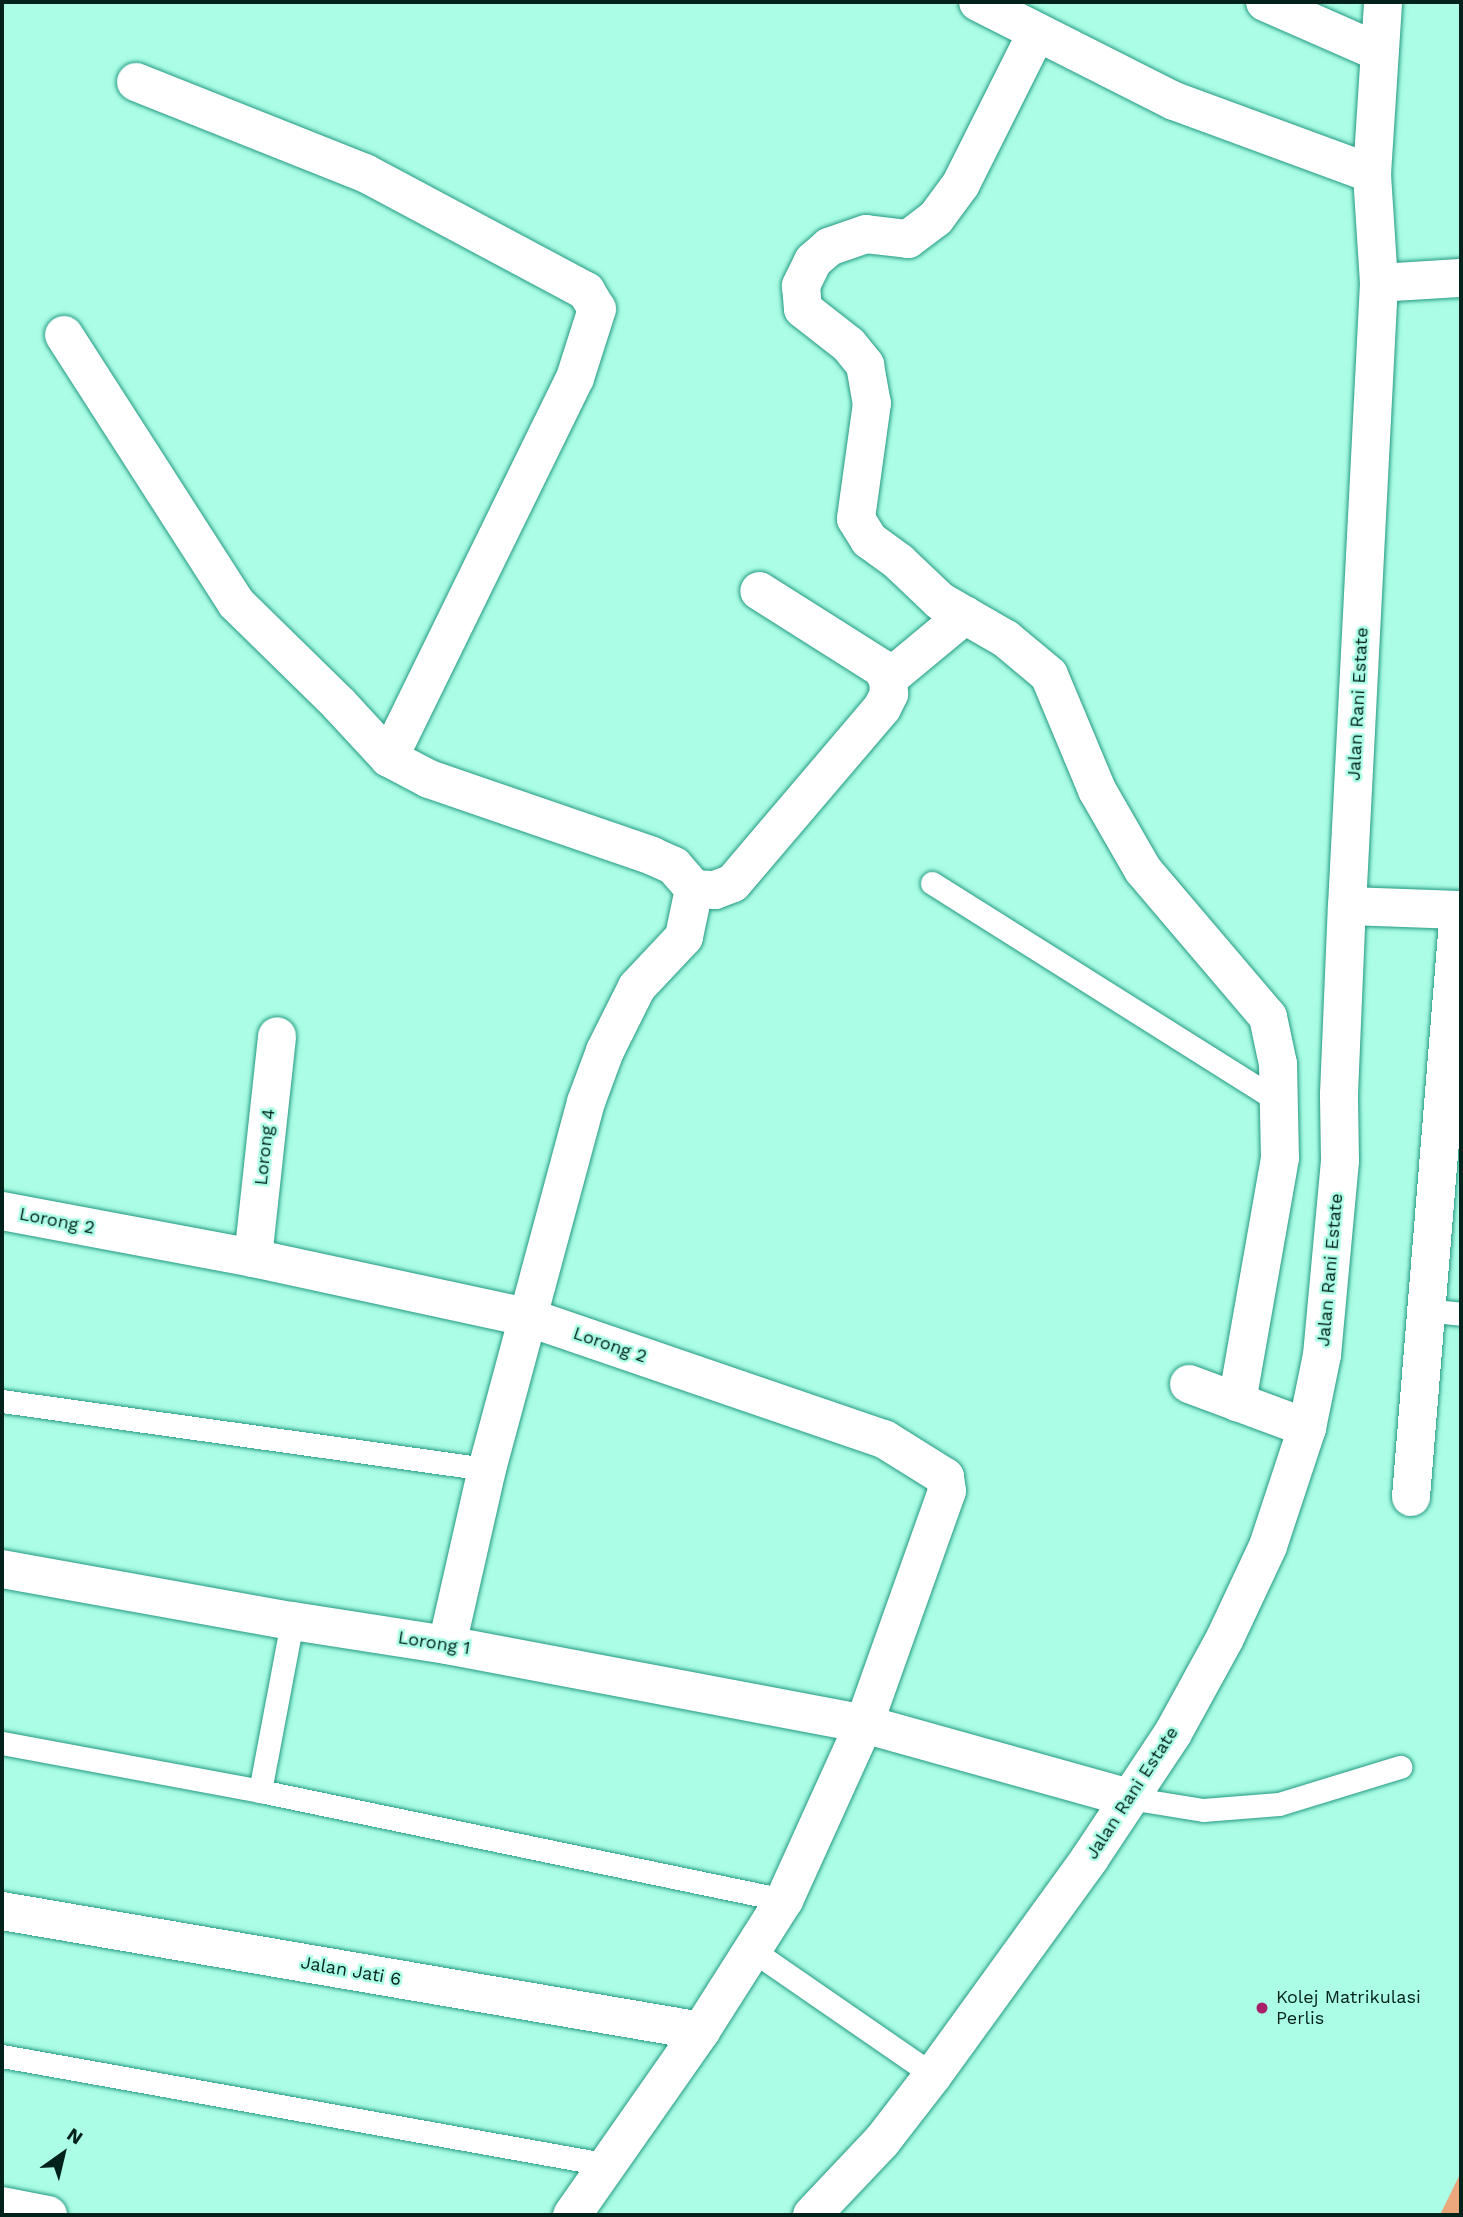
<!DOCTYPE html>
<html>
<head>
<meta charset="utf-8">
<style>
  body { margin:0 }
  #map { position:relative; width:1463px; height:2217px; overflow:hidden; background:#abfde5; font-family:"Work Sans",sans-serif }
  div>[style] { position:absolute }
  .green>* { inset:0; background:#eaa87c }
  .roads { filter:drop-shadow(0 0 2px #239a81) drop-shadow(0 0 2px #239a81) }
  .service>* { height:23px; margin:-11.5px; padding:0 11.5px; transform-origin:11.5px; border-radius:11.5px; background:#fff }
  .minor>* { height:38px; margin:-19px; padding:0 19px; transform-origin:19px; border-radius:19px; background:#fff }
  .tertiary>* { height:38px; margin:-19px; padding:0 19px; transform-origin:19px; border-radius:19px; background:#fff }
  .dots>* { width:19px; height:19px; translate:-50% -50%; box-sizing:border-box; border:4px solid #abfde5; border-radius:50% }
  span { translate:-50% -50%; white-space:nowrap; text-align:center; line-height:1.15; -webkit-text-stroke:5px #abfde5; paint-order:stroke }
  .street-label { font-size:18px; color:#00221a }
  .poi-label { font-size:18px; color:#00221a }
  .left { translate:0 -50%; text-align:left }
  .frame { position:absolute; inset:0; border:4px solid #00221a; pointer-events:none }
  .north { position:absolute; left:28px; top:2119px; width:70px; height:70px; -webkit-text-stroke:5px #abfde5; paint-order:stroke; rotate:34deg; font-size:19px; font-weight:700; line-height:28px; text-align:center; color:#00221a }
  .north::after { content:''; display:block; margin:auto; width:24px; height:32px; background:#00221a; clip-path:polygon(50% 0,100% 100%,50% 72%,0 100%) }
</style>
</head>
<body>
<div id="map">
  <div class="green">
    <div style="clip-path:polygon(1461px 2172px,1461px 2215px,1440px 2215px)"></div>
  </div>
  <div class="roads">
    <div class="service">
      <div style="left:932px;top:883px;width:409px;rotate:32.2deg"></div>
      <div style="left:1425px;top:1310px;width:36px;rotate:6deg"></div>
      <div style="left:2px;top:1401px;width:490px;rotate:8deg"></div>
      <div style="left:2px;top:1743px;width:262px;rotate:10.5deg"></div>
      <div style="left:260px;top:1791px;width:535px;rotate:11.75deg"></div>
      <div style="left:260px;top:1791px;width:173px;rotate:-79.3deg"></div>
      <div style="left:1129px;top:1798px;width:75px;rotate:9.2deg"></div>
      <div style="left:1203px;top:1810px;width:76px;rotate:-4.5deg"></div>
      <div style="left:1279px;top:1804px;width:127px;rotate:-17deg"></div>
      <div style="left:752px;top:1950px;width:220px;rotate:34.6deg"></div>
      <div style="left:2px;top:2056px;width:617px;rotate:10.18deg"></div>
    </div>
    <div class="minor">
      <div style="left:978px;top:2px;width:220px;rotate:26.8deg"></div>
      <div style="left:1174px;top:101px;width:211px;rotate:20.2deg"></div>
      <div style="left:1372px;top:174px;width:172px;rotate:-86.3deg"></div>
      <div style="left:1265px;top:2px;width:124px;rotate:23.7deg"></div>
      <div style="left:1037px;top:32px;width:170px;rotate:116.6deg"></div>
      <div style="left:961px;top:184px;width:42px;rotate:126.3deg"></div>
      <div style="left:936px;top:218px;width:35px;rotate:143deg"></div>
      <div style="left:908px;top:239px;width:42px;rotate:-173.2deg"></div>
      <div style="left:866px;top:234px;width:39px;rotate:161deg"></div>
      <div style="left:829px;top:247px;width:21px;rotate:139deg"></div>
      <div style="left:813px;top:261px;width:28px;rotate:116deg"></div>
      <div style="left:801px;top:286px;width:23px;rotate:85deg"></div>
      <div style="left:803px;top:309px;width:58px;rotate:38deg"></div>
      <div style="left:849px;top:345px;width:26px;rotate:51deg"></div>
      <div style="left:865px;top:365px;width:39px;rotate:80deg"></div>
      <div style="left:872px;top:403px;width:117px;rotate:97.9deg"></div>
      <div style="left:856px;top:519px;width:25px;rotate:58deg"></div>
      <div style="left:869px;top:540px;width:37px;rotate:36deg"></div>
      <div style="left:899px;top:562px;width:57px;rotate:43.6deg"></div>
      <div style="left:940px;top:601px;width:76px;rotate:29.9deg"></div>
      <div style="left:1006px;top:639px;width:56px;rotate:39.9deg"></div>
      <div style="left:1049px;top:675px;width:125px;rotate:67.3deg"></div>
      <div style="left:1097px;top:790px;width:92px;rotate:60.1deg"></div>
      <div style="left:1143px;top:870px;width:193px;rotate:49.6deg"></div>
      <div style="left:1268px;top:1017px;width:48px;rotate:78deg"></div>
      <div style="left:1278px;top:1064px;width:94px;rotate:88.8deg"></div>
      <div style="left:1280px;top:1158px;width:248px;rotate:100deg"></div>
      <div style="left:136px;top:82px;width:246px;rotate:21.7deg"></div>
      <div style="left:365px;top:173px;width:251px;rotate:28.1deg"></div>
      <div style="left:586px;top:291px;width:21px;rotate:59deg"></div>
      <div style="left:597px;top:309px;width:72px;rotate:107.7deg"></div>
      <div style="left:575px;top:378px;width:423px;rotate:116.1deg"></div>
      <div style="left:64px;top:335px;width:318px;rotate:57.3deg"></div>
      <div style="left:236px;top:603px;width:144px;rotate:44.4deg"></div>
      <div style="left:339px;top:704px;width:74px;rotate:47.2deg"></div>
      <div style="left:389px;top:758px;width:45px;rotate:27.7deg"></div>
      <div style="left:429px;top:779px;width:236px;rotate:19deg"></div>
      <div style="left:652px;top:856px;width:24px;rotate:24deg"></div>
      <div style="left:674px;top:866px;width:30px;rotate:49deg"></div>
      <div style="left:694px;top:889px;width:49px;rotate:101.8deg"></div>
      <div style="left:684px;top:937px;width:69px;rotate:133.2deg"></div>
      <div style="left:637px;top:987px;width:72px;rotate:116.6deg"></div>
      <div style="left:605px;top:1051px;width:54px;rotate:110.4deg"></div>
      <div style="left:586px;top:1102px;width:380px;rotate:105.1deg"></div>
      <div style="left:487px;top:1469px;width:180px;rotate:102.8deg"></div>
      <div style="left:888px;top:679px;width:100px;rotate:-39.7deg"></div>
      <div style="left:694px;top:889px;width:21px;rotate:3deg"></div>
      <div style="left:715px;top:890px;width:19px;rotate:-21deg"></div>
      <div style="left:733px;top:883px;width:230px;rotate:-49.6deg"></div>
      <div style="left:882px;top:708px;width:16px;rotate:-63deg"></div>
      <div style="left:889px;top:694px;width:15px;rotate:-94deg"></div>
      <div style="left:888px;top:679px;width:13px;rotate:-122deg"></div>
      <div style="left:881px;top:668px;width:144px;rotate:-147.7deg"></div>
      <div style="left:1347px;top:906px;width:114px;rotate:2deg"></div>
      <div style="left:2px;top:1211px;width:255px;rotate:10.6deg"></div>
      <div style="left:253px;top:1258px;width:280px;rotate:12.2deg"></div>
      <div style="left:527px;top:1317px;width:377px;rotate:18.9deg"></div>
      <div style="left:884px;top:1439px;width:72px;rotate:31.9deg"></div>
      <div style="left:945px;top:1477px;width:14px;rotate:82deg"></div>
      <div style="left:947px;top:1491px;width:247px;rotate:109.6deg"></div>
      <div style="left:864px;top:1724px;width:193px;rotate:114.4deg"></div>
      <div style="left:784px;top:1900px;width:155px;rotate:122.4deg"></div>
      <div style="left:701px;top:2031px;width:225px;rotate:125deg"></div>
      <div style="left:253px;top:1258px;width:223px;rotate:-83.8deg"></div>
      <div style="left:1189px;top:1384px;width:126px;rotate:20.4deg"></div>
      <div style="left:1411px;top:1497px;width:589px;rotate:-85.33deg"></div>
      <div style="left:2px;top:1569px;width:295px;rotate:10.2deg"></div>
      <div style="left:292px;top:1621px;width:157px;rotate:8.8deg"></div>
      <div style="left:447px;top:1645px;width:424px;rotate:10.7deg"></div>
      <div style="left:864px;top:1724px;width:275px;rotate:15.6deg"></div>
      <div style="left:2px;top:1911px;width:709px;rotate:9.74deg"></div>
      <div style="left:2px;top:2206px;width:47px;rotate:11.1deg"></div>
    </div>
    <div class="tertiary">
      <div style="left:1379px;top:283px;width:82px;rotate:-3.5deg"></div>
      <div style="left:812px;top:2215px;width:102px;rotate:-46.6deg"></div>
      <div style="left:882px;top:2141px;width:83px;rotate:-52.3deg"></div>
      <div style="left:933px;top:2075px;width:268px;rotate:-54.1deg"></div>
      <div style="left:1090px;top:1858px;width:150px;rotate:-56.4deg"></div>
      <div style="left:1173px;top:1733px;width:108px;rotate:-61.3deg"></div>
      <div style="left:1225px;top:1638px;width:102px;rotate:-64.9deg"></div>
      <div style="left:1268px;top:1546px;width:124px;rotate:-71.7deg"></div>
      <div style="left:1307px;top:1428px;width:75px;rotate:-78.4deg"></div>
      <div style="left:1322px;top:1355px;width:195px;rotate:-84.7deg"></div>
      <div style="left:1340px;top:1161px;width:67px;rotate:-90.9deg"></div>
      <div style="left:1339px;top:1094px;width:188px;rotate:-87.6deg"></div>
      <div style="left:1347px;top:906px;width:624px;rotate:-87.06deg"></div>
      <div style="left:1379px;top:283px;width:109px;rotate:-93.7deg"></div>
    </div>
  </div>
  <div class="dots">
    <div style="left:1262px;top:2008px;background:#a82067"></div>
  </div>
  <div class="street-label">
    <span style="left:1358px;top:704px;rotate:-87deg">Jalan Rani Estate</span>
    <span style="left:265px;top:1147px;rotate:-84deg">Lorong 4</span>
    <span style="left:57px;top:1221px;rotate:11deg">Lorong 2</span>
    <span style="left:1330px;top:1270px;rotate:-85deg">Jalan Rani Estate</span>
    <span style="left:610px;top:1345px;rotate:19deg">Lorong 2</span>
    <span style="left:434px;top:1643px;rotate:9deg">Lorong 1</span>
    <span style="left:1132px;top:1793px;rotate:-57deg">Jalan Rani Estate</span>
    <span style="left:351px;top:1971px;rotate:10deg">Jalan Jati 6</span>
  </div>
  <div class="poi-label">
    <span class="left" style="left:1276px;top:2008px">Kolej Matrikulasi<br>Perlis</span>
  </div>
  <div class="frame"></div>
  <div class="north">N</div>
</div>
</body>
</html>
